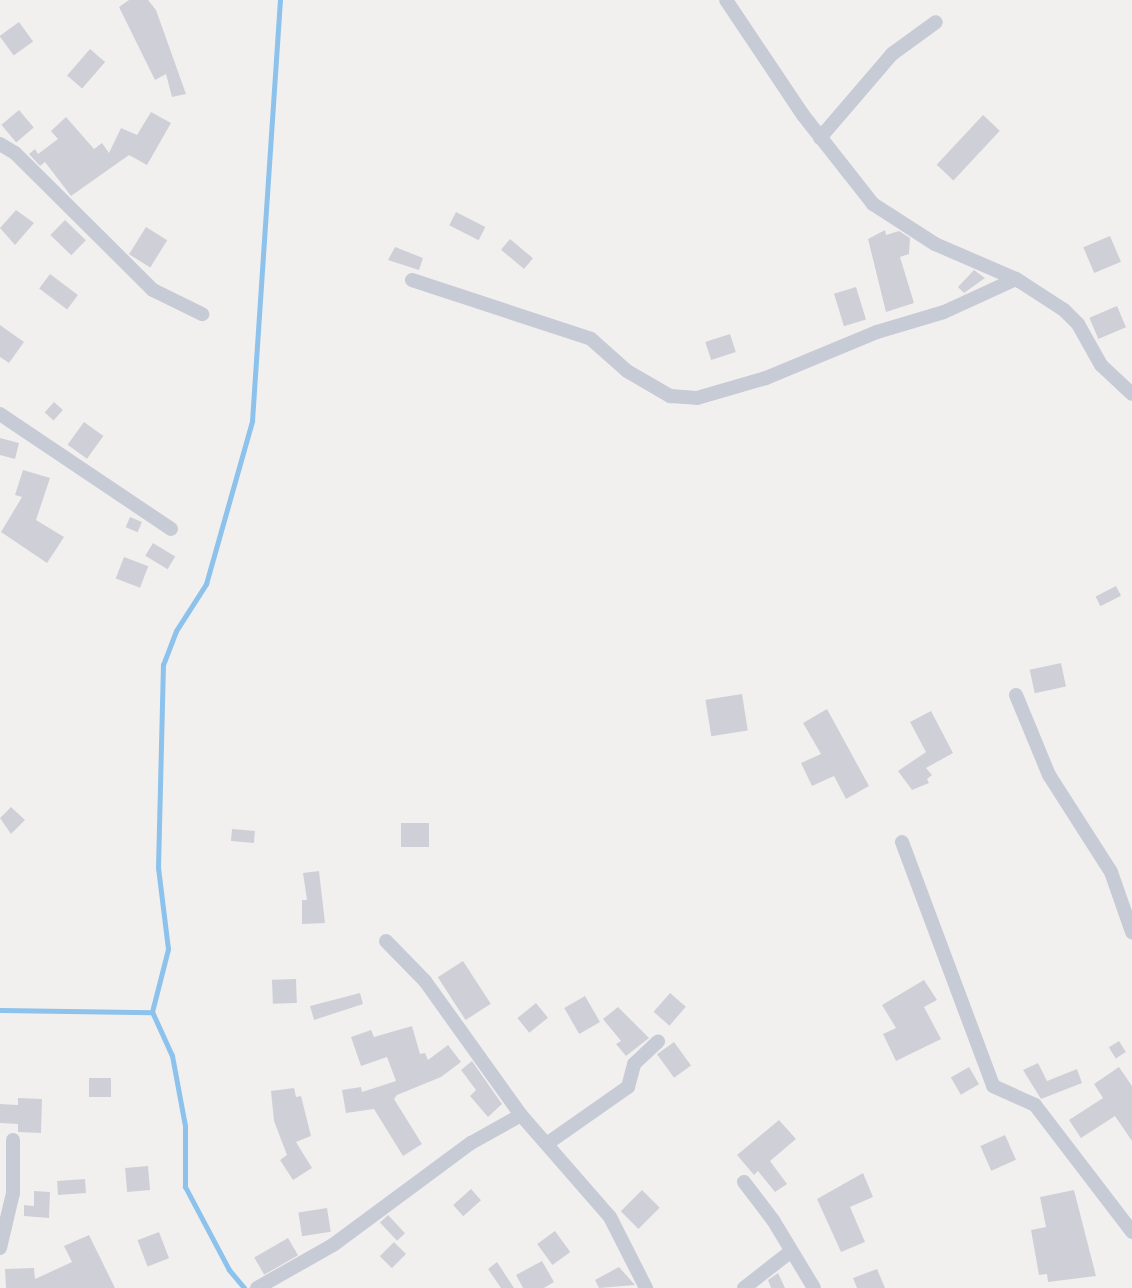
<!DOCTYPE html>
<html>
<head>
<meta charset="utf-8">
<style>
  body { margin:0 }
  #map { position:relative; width:1132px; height:1288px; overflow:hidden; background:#f2f0ef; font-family:Barlow,sans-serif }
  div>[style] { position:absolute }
  .stream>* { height:4.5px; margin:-2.25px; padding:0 2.25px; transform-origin:2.25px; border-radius:2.25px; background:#8cc2eb }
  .building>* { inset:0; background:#cfd0d7; transform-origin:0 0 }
  .street>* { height:14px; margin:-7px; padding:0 7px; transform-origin:7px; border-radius:7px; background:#c6cbd6 }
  span { translate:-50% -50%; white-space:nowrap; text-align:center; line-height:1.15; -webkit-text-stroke:4px #fff; paint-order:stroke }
</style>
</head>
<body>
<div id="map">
  <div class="stream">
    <div style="left:0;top:1010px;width:152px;rotate:0.8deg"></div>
    <div style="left:244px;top:1288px;width:23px;rotate:-130deg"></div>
    <div style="left:229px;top:1270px;width:94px;rotate:-117.9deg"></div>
    <div style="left:185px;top:1187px;width:61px;rotate:-90deg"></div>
    <div style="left:185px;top:1126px;width:71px;rotate:-100.5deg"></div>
    <div style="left:172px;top:1056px;width:48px;rotate:-114.4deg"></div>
    <div style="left:152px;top:1012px;width:65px;rotate:-75.7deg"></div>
    <div style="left:168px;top:949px;width:82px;rotate:-97deg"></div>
    <div style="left:158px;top:868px;width:203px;rotate:-88.6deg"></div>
    <div style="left:163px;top:665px;width:36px;rotate:-69deg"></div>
    <div style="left:176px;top:631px;width:56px;rotate:-57.4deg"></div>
    <div style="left:206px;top:584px;width:169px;rotate:-74.2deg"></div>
    <div style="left:252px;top:421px;width:422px;rotate:-86.2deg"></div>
  </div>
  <div class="building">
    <div style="clip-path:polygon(129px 0,148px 0,156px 10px,186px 94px,172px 97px,166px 74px,155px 80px,119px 7px)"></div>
    <div style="left:19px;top:22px;width:24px;height:24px;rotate:54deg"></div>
    <div style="left:90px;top:49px;width:20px;height:35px;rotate:41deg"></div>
    <div style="left:19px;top:110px;width:23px;height:23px;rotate:50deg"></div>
    <div style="clip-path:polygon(151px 112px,171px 123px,147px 165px,129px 155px,71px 196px,45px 162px,40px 166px,29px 154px,35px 149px,38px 154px,58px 139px,51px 131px,66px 117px,94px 149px,102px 143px,109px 153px,121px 128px,137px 135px)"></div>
    <div style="left:983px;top:115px;width:23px;height:68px;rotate:43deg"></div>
    <div style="clip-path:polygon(16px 210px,34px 223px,15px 245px,0 228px)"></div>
    <div style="left:456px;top:212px;width:33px;height:15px;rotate:27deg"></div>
    <div style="left:65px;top:220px;width:29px;height:21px;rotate:44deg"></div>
    <div style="left:146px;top:227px;width:25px;height:32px;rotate:32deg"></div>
    <div style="clip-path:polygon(885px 230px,886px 235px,899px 231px,910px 238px,909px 254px,900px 257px,914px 303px,886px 312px,868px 239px)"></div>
    <div style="left:1110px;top:236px;width:28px;height:29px;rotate:67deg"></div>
    <div style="left:510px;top:239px;width:30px;height:14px;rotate:40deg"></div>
    <div style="clip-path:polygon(395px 247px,423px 258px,419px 270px,388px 260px)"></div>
    <div style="clip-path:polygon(974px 270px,985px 278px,964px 293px,958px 287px)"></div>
    <div style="left:50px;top:274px;width:35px;height:18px;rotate:37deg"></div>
    <div style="left:856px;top:287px;width:34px;height:23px;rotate:73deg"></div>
    <div style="left:1117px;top:306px;width:23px;height:30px;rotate:67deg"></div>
    <div style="clip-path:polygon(0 325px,24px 342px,9px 363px,0 357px)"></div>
    <div style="left:730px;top:334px;width:19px;height:26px;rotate:72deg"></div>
    <div style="left:54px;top:402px;width:12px;height:14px;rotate:42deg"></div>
    <div style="left:84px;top:422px;width:24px;height:28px;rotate:36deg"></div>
    <div style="clip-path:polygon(0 438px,19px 443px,15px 459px,0 455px)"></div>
    <div style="clip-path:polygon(23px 470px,50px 478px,36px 520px,64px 537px,47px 563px,1px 532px,22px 497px,15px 495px)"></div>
    <div style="left:130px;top:517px;width:13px;height:11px;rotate:23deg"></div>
    <div style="left:153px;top:543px;width:26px;height:15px;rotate:31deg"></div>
    <div style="left:124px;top:557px;width:26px;height:23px;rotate:21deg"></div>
    <div style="left:1116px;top:586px;width:11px;height:23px;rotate:63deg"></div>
    <div style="left:1061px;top:663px;width:24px;height:32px;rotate:78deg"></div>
    <div style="left:742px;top:694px;width:37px;height:37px;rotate:81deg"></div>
    <div style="clip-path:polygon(827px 709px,869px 786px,846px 799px,834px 776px,812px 786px,801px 763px,821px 754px,803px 723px)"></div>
    <div style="clip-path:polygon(931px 711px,953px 753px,926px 768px,932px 775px,927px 779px,929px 783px,912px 790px,898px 771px,926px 752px,910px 722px)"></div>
    <div style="clip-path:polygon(11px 807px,25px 820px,11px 834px,0 818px)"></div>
    <div style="left:401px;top:823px;width:28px;height:24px"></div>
    <div style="left:232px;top:829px;width:23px;height:12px;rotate:5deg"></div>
    <div style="clip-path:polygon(319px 871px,325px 923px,302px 924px,302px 900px,307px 900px,303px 873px)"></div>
    <div style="left:463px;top:961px;width:51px;height:30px;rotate:57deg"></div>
    <div style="left:296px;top:979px;width:24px;height:24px;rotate:88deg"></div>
    <div style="clip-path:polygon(924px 980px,937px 1000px,924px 1007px,941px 1039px,896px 1061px,883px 1034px,896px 1028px,882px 1005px)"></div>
    <div style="clip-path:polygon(360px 993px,363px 1004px,314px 1020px,310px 1006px)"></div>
    <div style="left:670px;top:993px;width:21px;height:25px;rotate:41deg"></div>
    <div style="left:585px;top:996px;width:30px;height:24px;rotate:60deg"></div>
    <div style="left:536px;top:1003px;width:19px;height:24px;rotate:51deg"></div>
    <div style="clip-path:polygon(618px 1007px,649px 1038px,626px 1056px,616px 1044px,621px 1041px,603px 1019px)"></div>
    <div style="clip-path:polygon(412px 1026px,420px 1054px,425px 1053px,428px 1060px,448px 1045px,461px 1062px,441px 1077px,397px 1095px,394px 1099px,422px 1144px,403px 1156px,374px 1109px,346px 1113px,342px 1090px,361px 1087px,362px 1092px,396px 1081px,387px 1057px,361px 1066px,351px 1037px,371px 1030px,374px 1037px)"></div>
    <div style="left:1119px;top:1041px;width:13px;height:12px;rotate:58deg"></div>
    <div style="left:674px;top:1042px;width:29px;height:21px;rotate:54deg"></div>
    <div style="clip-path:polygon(472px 1061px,502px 1104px,488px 1117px,470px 1096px,476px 1090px,461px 1070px)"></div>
    <div style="clip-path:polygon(1038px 1063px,1047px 1081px,1077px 1069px,1082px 1083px,1041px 1099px,1023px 1070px)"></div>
    <div style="left:969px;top:1067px;width:20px;height:21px;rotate:60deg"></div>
    <div style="clip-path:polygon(1119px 1067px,1132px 1086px,1132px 1141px,1115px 1116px,1081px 1138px,1069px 1120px,1103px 1098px,1094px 1084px)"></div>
    <div style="left:89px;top:1078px;width:22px;height:19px"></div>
    <div style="clip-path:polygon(294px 1088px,296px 1097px,301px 1096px,311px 1136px,296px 1142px,312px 1168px,293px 1180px,280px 1160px,287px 1155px,274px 1121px,271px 1091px)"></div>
    <div style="clip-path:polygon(18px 1098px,42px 1099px,41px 1133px,18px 1132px,18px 1124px,0 1123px,0 1104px,18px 1105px)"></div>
    <div style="clip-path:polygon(779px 1120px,796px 1139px,770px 1161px,787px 1184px,775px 1192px,758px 1171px,754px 1175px,737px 1155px)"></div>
    <div style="left:1005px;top:1135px;width:27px;height:27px;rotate:66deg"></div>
    <div style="left:148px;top:1166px;width:24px;height:23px;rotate:85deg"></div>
    <div style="clip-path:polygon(863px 1173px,873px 1197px,850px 1207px,865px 1242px,841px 1252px,817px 1199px)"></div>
    <div style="left:85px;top:1179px;width:14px;height:28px;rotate:86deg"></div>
    <div style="left:471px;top:1189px;width:15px;height:24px;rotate:48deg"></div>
    <div style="left:642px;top:1190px;width:25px;height:30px;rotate:45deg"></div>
    <div style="clip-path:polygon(1074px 1190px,1096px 1276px,1048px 1282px,1047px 1274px,1039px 1275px,1031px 1230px,1046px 1227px,1040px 1197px)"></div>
    <div style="clip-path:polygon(34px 1191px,50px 1192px,49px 1218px,24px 1216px,24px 1205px,34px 1206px)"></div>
    <div style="left:327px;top:1208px;width:24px;height:29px;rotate:81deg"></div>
    <div style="left:388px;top:1215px;width:25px;height:11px;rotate:47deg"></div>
    <div style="left:555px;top:1231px;width:26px;height:22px;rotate:54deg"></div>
    <div style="left:159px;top:1232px;width:28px;height:23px;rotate:69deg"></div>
    <div style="clip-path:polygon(89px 1235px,115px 1288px,6px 1288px,5px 1269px,34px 1268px,35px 1279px,72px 1262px,64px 1246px)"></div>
    <div style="left:288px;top:1238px;width:20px;height:39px;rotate:60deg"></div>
    <div style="left:394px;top:1242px;width:17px;height:20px;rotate:45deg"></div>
    <div style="clip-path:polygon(542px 1261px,554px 1282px,544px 1288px,523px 1288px,516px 1275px)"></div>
    <div style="clip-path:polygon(497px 1262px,514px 1288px,501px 1288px,488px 1269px)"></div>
    <div style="clip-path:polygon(619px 1267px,635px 1285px,599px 1288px,595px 1280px)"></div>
    <div style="clip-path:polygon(877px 1269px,885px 1288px,857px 1288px,853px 1278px)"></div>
    <div style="clip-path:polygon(778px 1273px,785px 1288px,771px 1288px,768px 1280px)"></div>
  </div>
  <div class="street">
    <div style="left:820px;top:138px;width:111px;rotate:-49.4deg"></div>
    <div style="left:892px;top:54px;width:54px;rotate:-36deg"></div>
    <div style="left:0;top:144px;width:17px;rotate:31deg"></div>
    <div style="left:15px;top:153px;width:194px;rotate:44.8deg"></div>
    <div style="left:153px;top:290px;width:55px;rotate:26.1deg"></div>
    <div style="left:1016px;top:279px;width:57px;rotate:32.9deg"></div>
    <div style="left:1064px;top:310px;width:20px;rotate:45deg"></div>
    <div style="left:1078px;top:324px;width:47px;rotate:60.7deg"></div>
    <div style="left:1101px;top:365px;width:42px;rotate:43.1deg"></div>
    <div style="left:412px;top:280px;width:188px;rotate:18.2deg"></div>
    <div style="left:591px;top:339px;width:48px;rotate:41.6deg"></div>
    <div style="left:627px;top:371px;width:50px;rotate:30.2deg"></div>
    <div style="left:670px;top:396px;width:27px;rotate:4deg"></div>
    <div style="left:697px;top:398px;width:72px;rotate:-16.2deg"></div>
    <div style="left:766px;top:378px;width:120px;rotate:-22.5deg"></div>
    <div style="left:877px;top:332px;width:70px;rotate:-16.6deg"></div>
    <div style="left:944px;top:312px;width:79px;rotate:-24.6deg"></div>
    <div style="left:1016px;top:279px;width:88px;rotate:-156.6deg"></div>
    <div style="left:935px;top:244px;width:74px;rotate:-147.2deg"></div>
    <div style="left:873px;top:204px;width:113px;rotate:-128.2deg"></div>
    <div style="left:803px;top:115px;width:138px;rotate:-123.8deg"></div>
    <div style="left:0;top:414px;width:206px;rotate:33.9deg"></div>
    <div style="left:1016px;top:695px;width:87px;rotate:67.6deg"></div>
    <div style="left:1049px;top:775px;width:115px;rotate:57.4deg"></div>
    <div style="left:1111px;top:872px;width:64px;rotate:70.7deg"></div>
    <div style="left:902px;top:842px;width:260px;rotate:69.5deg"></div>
    <div style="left:993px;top:1086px;width:46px;rotate:24.3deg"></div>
    <div style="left:1035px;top:1105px;width:160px;rotate:52.6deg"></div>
    <div style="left:386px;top:941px;width:56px;rotate:45.7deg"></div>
    <div style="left:425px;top:981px;width:165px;rotate:54.4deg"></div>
    <div style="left:548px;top:1143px;width:98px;rotate:-35deg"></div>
    <div style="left:628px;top:1087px;width:24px;rotate:-75deg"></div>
    <div style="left:634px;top:1064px;width:33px;rotate:-43deg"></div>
    <div style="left:744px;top:1182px;width:48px;rotate:52.7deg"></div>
    <div style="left:773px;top:1220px;width:79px;rotate:58.9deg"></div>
    <div style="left:0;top:1248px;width:57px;rotate:-76.7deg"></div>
    <div style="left:13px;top:1193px;width:53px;rotate:-90deg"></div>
    <div style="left:257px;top:1288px;width:87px;rotate:-29.5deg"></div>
    <div style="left:333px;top:1245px;width:172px;rotate:-36.5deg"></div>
    <div style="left:471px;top:1143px;width:57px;rotate:-29.2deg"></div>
    <div style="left:521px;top:1115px;width:135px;rotate:48.9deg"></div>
    <div style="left:610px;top:1217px;width:80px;rotate:63.1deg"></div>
    <div style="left:744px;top:1288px;width:58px;rotate:-38deg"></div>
  </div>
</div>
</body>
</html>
